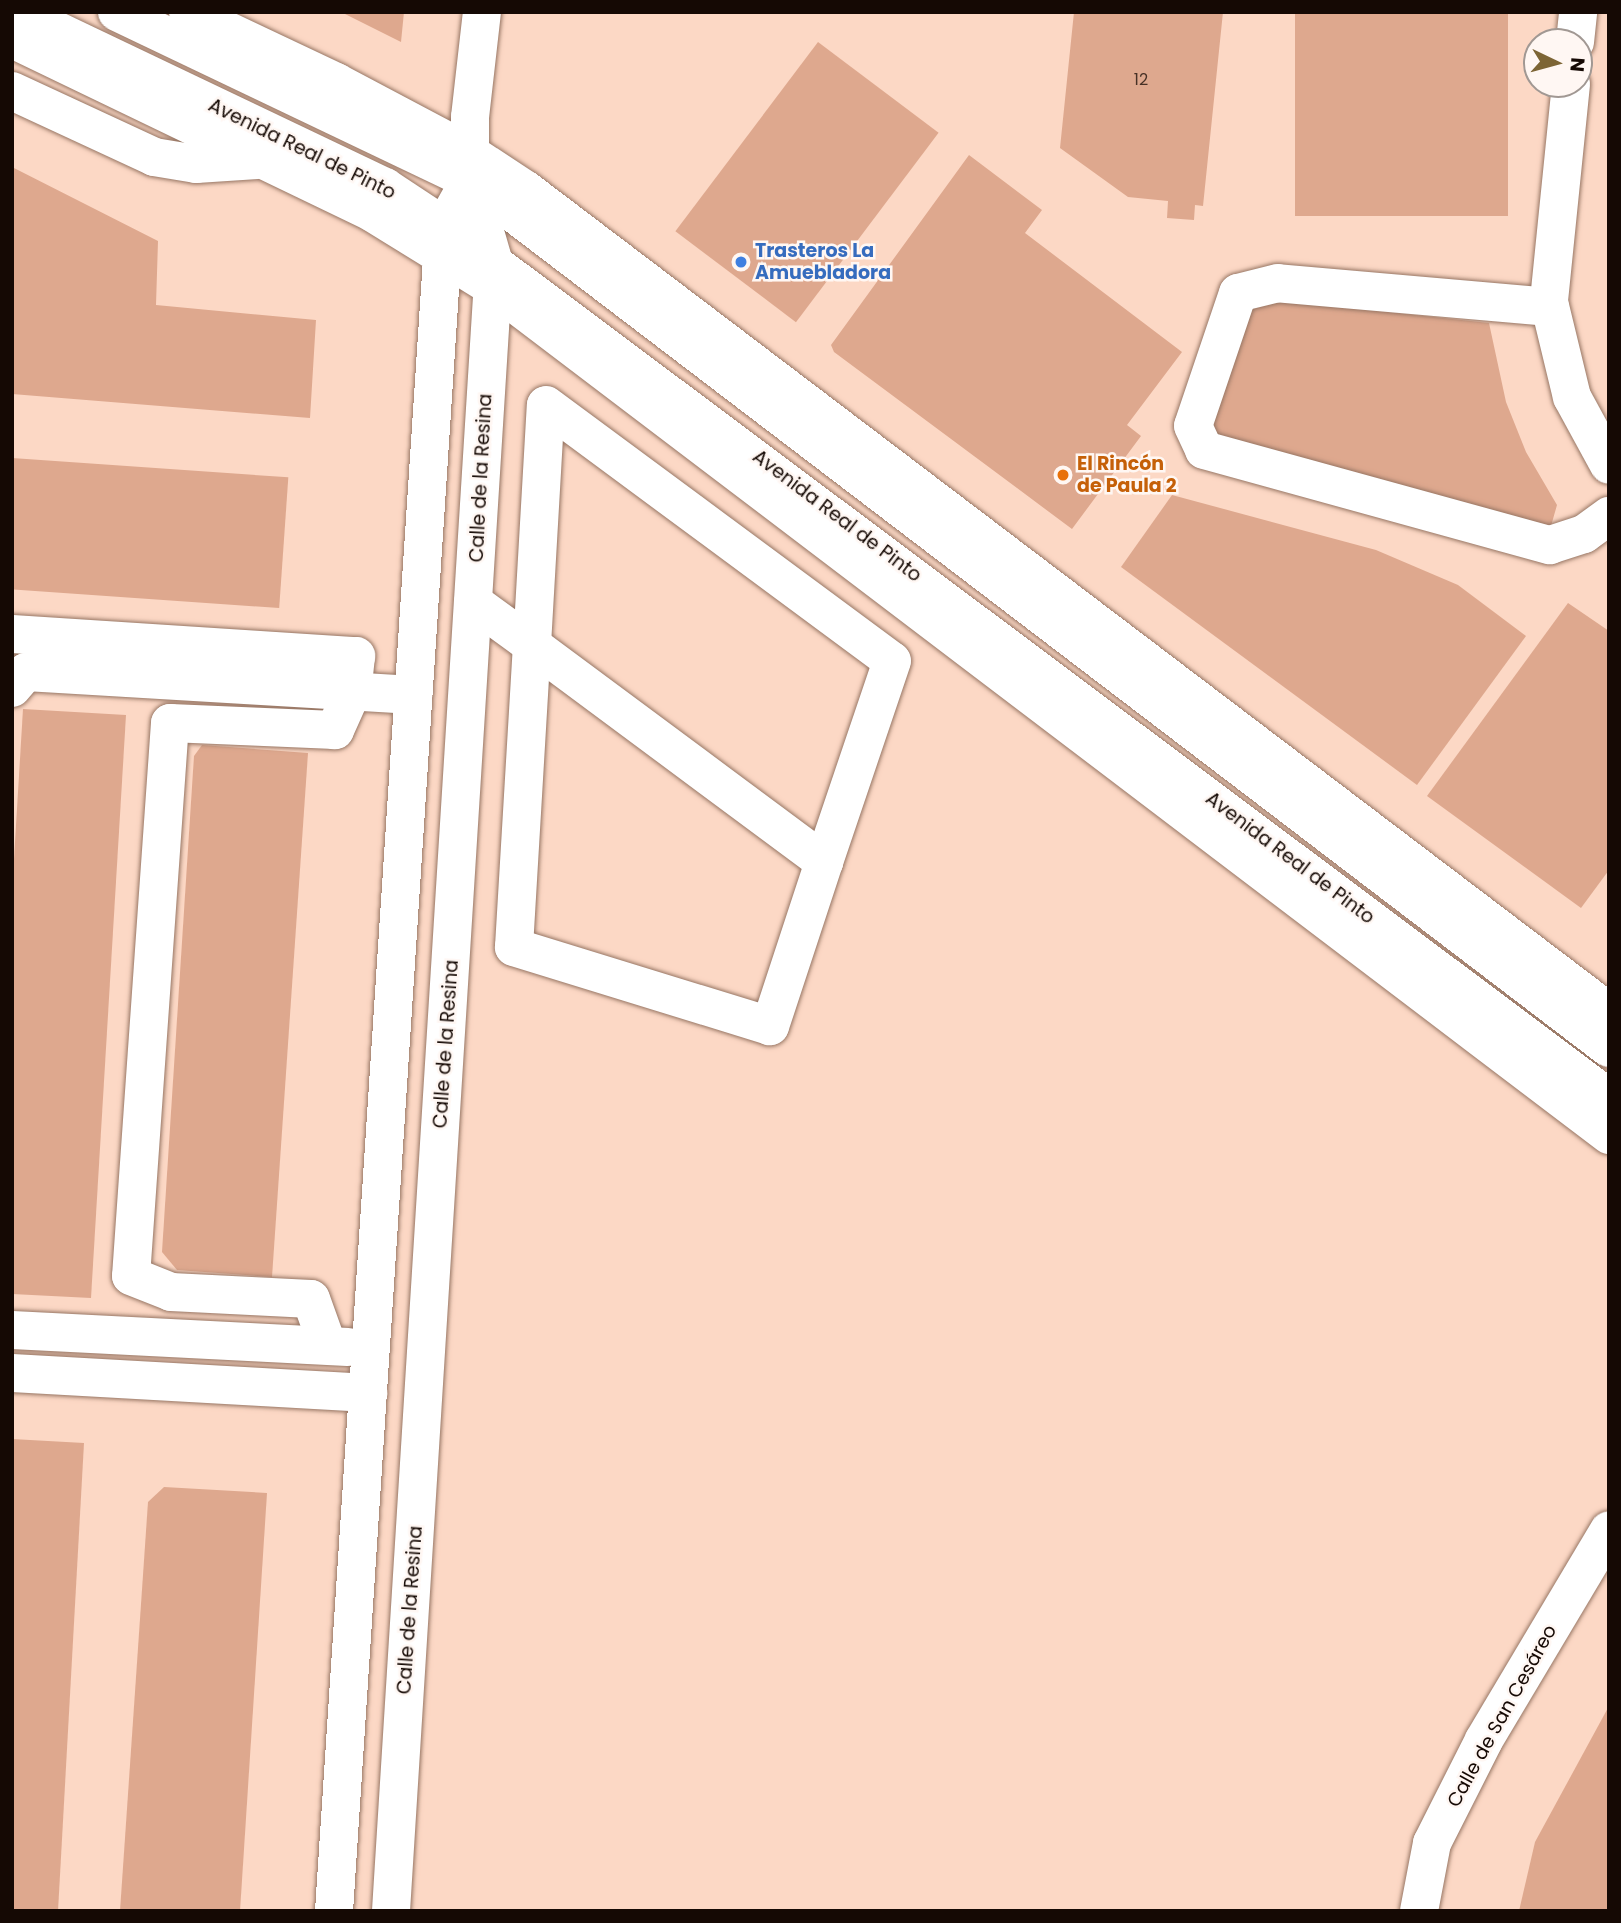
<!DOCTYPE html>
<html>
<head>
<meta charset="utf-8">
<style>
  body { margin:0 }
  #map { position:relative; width:1621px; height:1923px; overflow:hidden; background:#fde7db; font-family:Poppins,sans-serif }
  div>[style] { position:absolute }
  .built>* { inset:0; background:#fcd8c5 }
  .building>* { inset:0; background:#dea88e; transform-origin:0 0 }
  .roads { filter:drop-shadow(0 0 2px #977664) drop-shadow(0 0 2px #977664) }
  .minor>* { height:38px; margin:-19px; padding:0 19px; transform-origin:19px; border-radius:19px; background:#fff }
  .major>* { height:38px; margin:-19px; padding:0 19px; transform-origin:19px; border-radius:19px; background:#fff }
  .dots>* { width:19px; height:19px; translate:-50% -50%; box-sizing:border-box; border:4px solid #fff7f3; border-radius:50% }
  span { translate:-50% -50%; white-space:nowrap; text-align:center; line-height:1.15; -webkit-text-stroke:5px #fff7f3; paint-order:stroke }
  .number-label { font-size:16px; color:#473126 }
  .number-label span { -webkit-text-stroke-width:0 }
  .street-label { font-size:19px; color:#150904 }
  .shop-label { font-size:19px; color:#366cbe; font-weight:700 }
  .left { translate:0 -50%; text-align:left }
  .food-label { font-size:19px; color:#c56008; font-weight:700 }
  .frame { position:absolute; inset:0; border:14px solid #150904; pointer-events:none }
  .north { position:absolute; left:1523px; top:28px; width:70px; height:70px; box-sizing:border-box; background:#fff7f3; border:2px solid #a19893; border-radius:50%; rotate:95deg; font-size:19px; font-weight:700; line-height:28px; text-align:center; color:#150904 }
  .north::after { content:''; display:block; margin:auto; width:24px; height:32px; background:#7d6535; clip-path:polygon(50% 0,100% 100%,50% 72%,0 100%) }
</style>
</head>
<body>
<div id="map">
  <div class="built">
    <div style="clip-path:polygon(evenodd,12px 12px,1609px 12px,1609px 1911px,12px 1911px,12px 12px,1537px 42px,1579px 42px,1579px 84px,1537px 84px,1537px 42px)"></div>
  </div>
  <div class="building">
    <div style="clip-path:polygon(341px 12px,404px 12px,401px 42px)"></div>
    <div style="clip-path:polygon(1074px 12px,1223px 12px,1203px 206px,1195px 205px,1194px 220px,1167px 218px,1168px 201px,1128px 197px,1060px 148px)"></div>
    <div style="left:1295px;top:12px;width:213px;height:204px"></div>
    <div style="left:818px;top:42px;width:151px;height:237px;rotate:37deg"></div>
    <div style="clip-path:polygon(969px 155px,1042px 210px,1025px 233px,1182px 352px,1127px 425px,1141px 436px,1072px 529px,834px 352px,831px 345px)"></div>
    <div style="clip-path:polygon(12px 167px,158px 241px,156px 305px,316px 320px,310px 418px,12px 394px)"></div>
    <div style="clip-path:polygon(1248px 297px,1489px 323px,1506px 402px,1526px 452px,1557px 505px,1551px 526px,1209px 435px)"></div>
    <div style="left:12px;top:458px;width:277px;height:131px;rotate:4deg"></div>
    <div style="clip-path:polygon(1172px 495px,1376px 550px,1458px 585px,1526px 636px,1417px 785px,1121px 567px)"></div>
    <div style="clip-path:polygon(1568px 603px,1609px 631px,1609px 870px,1581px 908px,1427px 796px)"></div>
    <div style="clip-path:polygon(23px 709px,126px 715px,91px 1298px,12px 1294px,12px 892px)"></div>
    <div style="clip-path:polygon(202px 745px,308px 753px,272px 1277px,177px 1270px,162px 1252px,194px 756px)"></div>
    <div style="clip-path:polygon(12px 1439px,84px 1443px,58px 1911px,12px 1911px)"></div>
    <div style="clip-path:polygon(164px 1487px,267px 1493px,240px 1911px,120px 1911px,148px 1502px)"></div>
    <div style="clip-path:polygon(1609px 1706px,1609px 1911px,1519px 1911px,1535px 1842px)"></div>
  </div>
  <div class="roads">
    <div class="minor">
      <div style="left:188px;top:12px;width:164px;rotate:25.3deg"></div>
      <div style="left:336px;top:82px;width:149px;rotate:27.9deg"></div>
      <div style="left:468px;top:152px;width:69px;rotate:33.2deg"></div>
      <div style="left:526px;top:190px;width:1360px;rotate:37.2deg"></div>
      <div style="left:12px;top:39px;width:401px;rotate:25.7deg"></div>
      <div style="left:373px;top:213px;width:141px;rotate:31.7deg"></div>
      <div style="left:493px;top:287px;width:1402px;rotate:37.23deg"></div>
      <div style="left:1575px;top:42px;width:30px;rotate:-84deg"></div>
      <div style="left:1571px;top:84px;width:219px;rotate:95.8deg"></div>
      <div style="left:1549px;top:302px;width:98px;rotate:76.4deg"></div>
      <div style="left:1572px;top:397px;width:77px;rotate:61.4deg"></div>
      <div style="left:12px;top:91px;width:157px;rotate:24.9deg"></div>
      <div style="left:154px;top:157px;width:43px;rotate:9.5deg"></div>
      <div style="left:196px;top:164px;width:61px;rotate:-3.8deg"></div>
      <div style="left:1550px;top:307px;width:273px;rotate:-175deg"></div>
      <div style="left:1278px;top:283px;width:41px;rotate:166deg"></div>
      <div style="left:1238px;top:293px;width:140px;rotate:108.7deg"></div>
      <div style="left:1193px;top:426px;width:26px;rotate:65deg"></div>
      <div style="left:1204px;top:450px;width:359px;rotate:15.4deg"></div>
      <div style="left:1550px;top:545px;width:36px;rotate:-18deg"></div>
      <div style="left:1584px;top:534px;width:31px;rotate:-36deg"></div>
      <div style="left:473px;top:602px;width:73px;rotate:36.1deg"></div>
      <div style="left:532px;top:645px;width:364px;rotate:36.6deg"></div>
      <div style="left:824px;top:862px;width:173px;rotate:108.2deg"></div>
      <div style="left:770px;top:1026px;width:268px;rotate:-162.9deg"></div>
      <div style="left:514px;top:947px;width:303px;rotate:-86.6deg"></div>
      <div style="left:532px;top:645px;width:240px;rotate:-86.7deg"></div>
      <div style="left:546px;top:405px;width:430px;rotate:36.5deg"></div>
      <div style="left:892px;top:661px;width:212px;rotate:108.7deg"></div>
      <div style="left:12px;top:634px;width:345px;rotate:3.7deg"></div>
      <div style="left:356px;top:656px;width:36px;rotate:96deg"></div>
      <div style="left:352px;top:692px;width:42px;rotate:114.1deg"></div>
      <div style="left:335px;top:730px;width:165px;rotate:-177.6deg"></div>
      <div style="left:170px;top:723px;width:554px;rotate:94.03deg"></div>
      <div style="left:131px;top:1276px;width:43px;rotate:21.8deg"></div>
      <div style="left:171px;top:1292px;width:140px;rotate:2.9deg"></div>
      <div style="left:311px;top:1299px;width:48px;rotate:70.4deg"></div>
      <div style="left:12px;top:688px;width:21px;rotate:-49deg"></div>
      <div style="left:26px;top:672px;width:388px;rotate:3.4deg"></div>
      <div style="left:12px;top:1330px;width:336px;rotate:2.9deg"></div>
      <div style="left:12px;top:1373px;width:357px;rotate:3.2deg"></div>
      <div style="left:334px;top:1911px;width:1689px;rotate:-86.26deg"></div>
      <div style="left:444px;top:226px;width:53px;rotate:-60.5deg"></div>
      <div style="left:470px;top:180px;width:63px;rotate:-90deg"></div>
      <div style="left:470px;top:117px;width:106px;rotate:-83.5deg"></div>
      <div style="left:391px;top:1911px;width:1651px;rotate:-86.42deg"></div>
      <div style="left:494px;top:263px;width:86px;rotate:-106.1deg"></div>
      <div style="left:1419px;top:1911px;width:69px;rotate:-79.2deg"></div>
      <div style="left:1432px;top:1843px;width:115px;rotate:-63.2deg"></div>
      <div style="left:1484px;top:1740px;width:244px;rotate:-59.2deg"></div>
    </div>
    <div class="major">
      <div style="left:18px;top:12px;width:407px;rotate:25.5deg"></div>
      <div style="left:385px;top:187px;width:71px;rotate:33.5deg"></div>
      <div style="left:444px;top:226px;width:1455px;rotate:36.81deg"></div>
      <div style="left:117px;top:12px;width:391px;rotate:25.5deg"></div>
      <div style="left:470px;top:180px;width:1432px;rotate:37.31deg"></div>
    </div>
  </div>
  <div class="dots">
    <div style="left:741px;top:262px;background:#3f7fe0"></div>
    <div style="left:1063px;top:475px;background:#e8710a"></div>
  </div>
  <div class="number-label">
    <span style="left:1141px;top:80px">12</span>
  </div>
  <div class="street-label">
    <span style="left:302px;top:149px;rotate:26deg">Avenida Real de Pinto</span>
    <span style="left:481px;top:478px;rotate:-87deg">Calle de la Resina</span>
    <span style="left:837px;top:516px;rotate:37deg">Avenida Real de Pinto</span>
    <span style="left:1290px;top:858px;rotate:37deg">Avenida Real de Pinto</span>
    <span style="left:446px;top:1044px;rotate:-86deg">Calle de la Resina</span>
    <span style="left:410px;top:1610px;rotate:-86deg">Calle de la Resina</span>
    <span style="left:1502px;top:1716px;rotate:-61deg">Calle de San Cesáreo</span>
  </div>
  <div class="shop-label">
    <span class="left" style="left:755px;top:262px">Trasteros La<br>Amuebladora</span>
  </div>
  <div class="food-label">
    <span class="left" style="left:1077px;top:475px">El Rincón<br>de Paula 2</span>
  </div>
  <div class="frame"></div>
  <div class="north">N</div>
</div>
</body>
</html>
